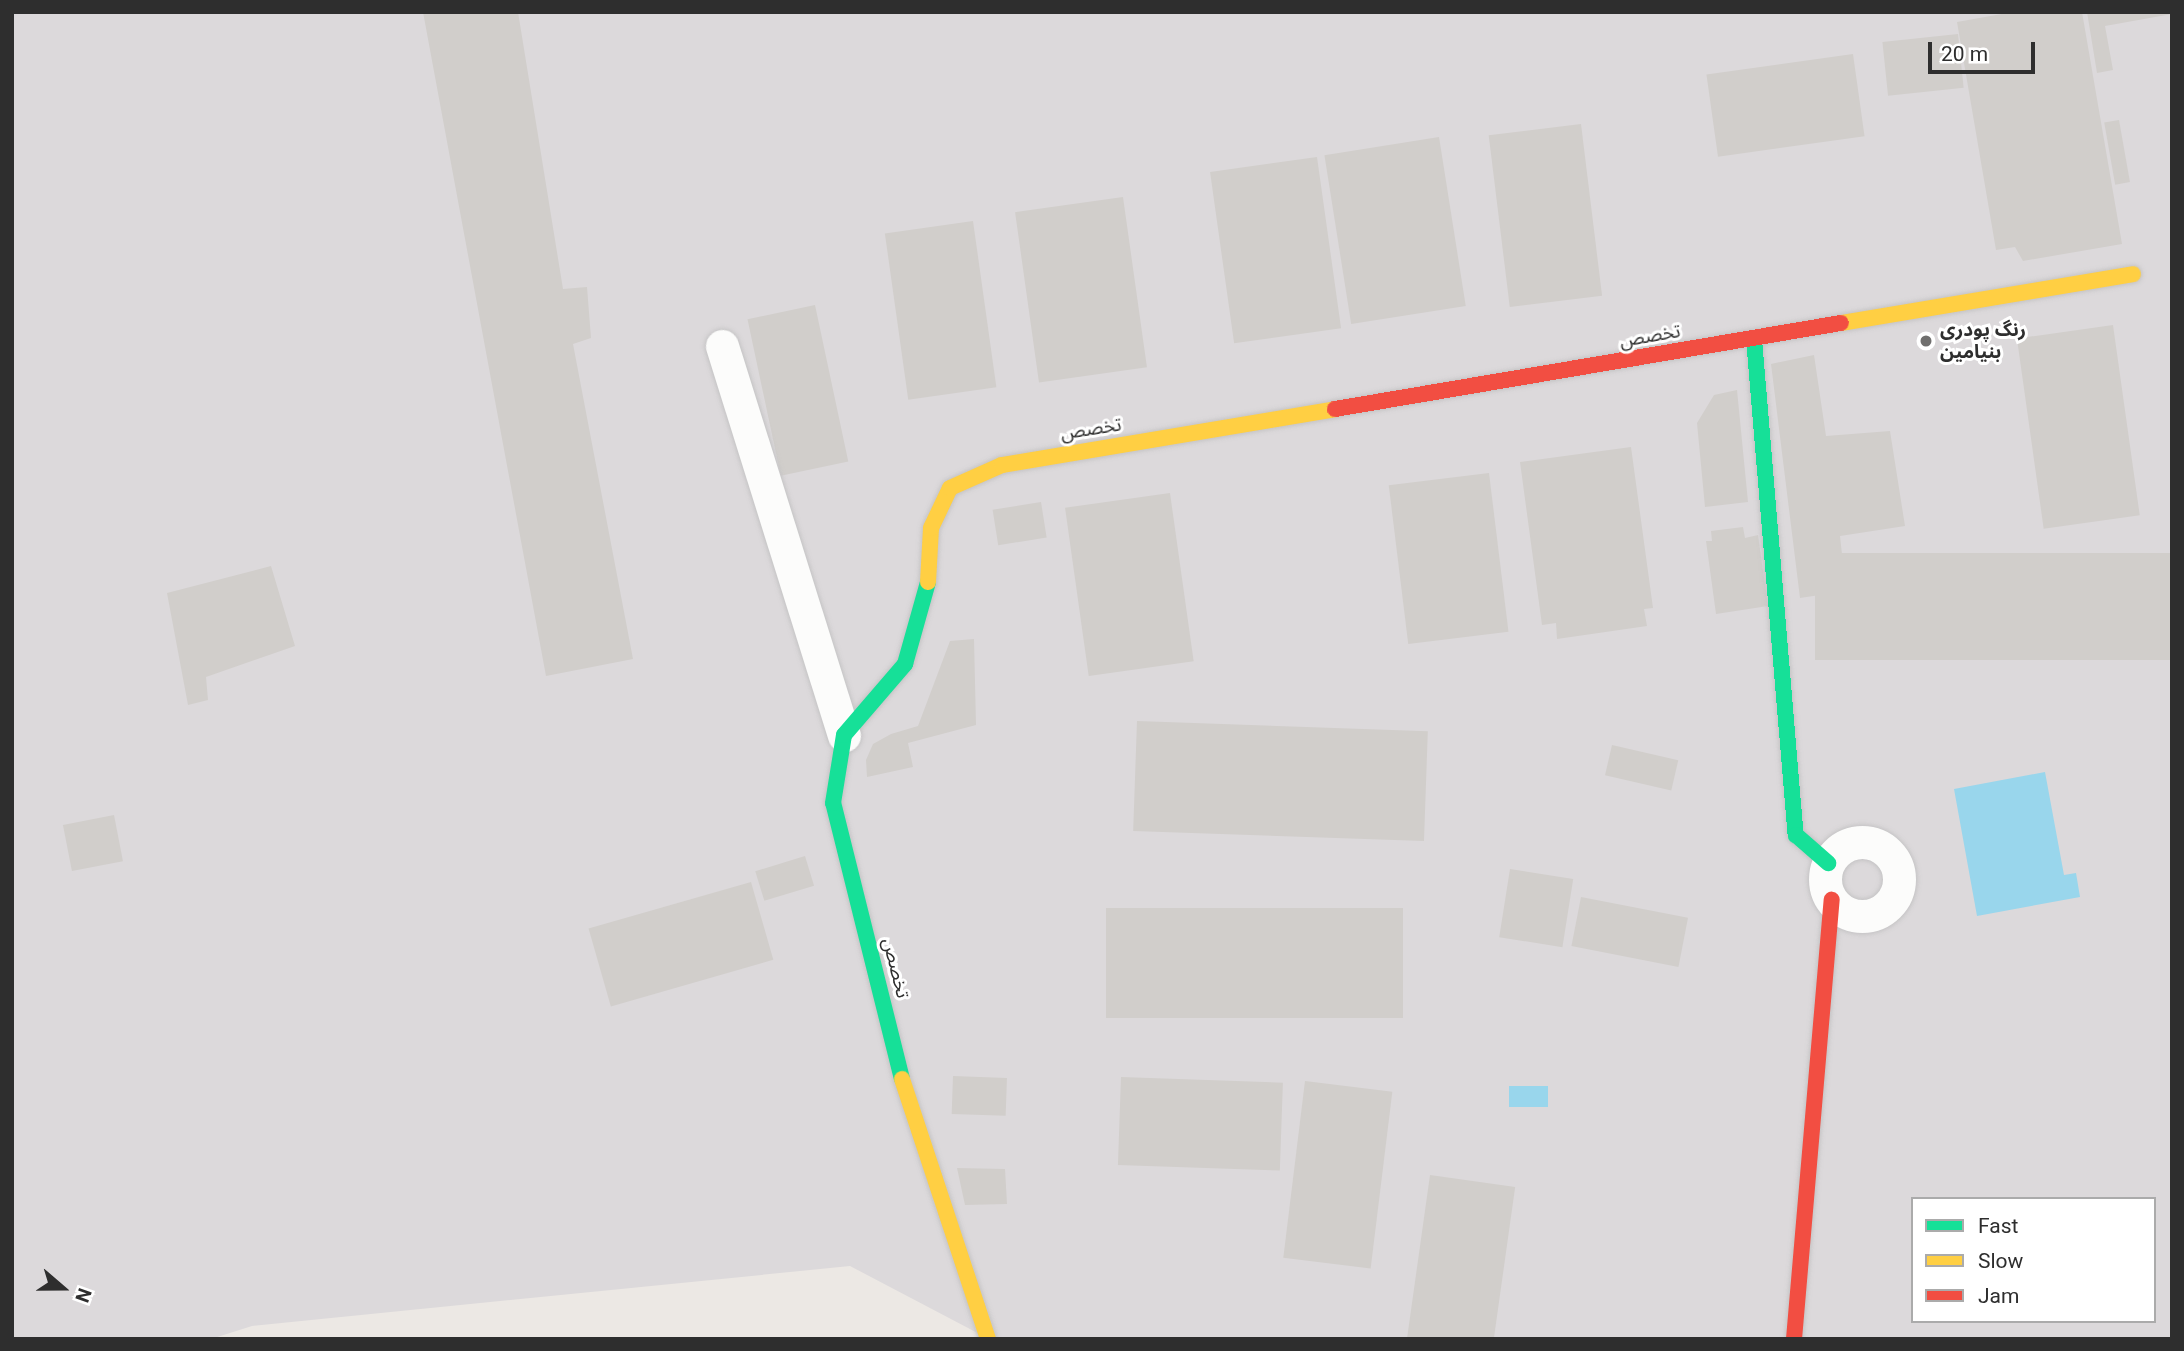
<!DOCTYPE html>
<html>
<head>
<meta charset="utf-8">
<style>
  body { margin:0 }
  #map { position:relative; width:2184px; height:1351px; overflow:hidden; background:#ece8e4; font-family:Roboto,"Noto Sans Arabic",sans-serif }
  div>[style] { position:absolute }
  .industrial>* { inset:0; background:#dcd9db }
  .water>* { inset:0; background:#99d6ec; transform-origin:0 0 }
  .building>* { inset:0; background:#d1cecb; transform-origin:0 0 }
  .roads { filter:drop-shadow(0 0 2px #c5c4c5) drop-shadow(0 0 2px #c5c4c5) }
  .street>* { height:33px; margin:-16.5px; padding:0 16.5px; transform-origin:16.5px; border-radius:16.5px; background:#fcfcfb }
  .street>.ring { margin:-16.5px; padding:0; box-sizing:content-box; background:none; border:33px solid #fcfcfb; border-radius:50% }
  .fast>* { height:16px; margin:-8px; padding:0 8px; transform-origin:8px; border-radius:8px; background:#16e098 }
  .slow>* { height:16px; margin:-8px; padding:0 8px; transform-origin:8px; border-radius:8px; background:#ffcf43 }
  .jam>* { height:16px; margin:-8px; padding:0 8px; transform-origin:8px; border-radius:8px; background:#f24e42 }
  .dots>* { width:19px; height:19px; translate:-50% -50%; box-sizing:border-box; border:4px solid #fff; border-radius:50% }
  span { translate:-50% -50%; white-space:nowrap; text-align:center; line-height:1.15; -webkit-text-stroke:6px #fff; paint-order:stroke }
  .poi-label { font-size:19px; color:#2e2e2e; font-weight:700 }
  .left { translate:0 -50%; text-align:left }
  .street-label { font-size:19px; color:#2e2e2e }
  .frame { position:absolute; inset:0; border:14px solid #2e2e2e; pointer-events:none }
  .legend { position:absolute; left:1911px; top:1197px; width:245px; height:126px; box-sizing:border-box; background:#fff; border:2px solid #ababab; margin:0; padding:9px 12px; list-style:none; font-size:21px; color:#2e2e2e }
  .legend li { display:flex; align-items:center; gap:14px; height:35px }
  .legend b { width:35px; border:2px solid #ababab }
  .north { position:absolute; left:28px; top:1253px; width:70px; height:70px; -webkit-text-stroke:5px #fff; paint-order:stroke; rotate:110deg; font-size:19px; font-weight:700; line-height:28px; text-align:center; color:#2e2e2e }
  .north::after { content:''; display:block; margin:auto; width:24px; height:32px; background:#2e2e2e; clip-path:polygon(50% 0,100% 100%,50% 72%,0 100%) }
  .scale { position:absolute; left:1928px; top:42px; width:107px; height:32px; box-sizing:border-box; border:4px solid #2e2e2e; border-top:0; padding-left:9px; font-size:21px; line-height:24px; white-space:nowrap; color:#2e2e2e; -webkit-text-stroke:5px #fff; paint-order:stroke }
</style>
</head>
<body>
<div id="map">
  <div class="industrial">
    <div style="clip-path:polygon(evenodd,12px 12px,2172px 12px,2172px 1339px,989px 1339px,850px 1266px,252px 1326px,211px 1339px,12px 1339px,12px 12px,1913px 1199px,2154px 1199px,2154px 1321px,1913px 1321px,1913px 1199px)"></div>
  </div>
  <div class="water">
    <div style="clip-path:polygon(2045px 772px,2064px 875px,2076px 873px,2080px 897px,1977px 916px,1954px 789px)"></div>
    <div style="left:1509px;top:1086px;width:39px;height:21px"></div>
  </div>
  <div class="building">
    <div style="clip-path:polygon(423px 12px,518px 12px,563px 289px,587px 287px,591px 338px,573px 344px,633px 659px,546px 676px)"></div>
    <div style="clip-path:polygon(2013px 12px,2082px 12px,2122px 244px,2023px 261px,2015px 247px,1996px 250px,1957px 22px)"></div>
    <div style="clip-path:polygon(2087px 12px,2172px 12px,2172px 14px,2105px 26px,2113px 70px,2097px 73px)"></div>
    <div style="left:1958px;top:34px;width:54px;height:76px;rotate:84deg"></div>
    <div style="left:1853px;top:54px;width:83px;height:148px;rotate:82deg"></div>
    <div style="left:2119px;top:120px;width:63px;height:15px;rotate:80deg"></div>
    <div style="left:1581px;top:124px;width:173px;height:93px;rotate:83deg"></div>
    <div style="left:1439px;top:137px;width:171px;height:116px;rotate:81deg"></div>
    <div style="left:1317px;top:157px;width:173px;height:108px;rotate:82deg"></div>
    <div style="left:1123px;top:197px;width:172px;height:109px;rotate:82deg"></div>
    <div style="left:973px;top:221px;width:168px;height:89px;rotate:82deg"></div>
    <div style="left:815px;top:305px;width:160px;height:69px;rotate:78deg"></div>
    <div style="left:2113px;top:325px;width:192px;height:97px;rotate:82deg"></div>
    <div style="clip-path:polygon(1814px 355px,1826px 436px,1890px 431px,1905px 526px,1840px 536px,1846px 591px,1800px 598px,1771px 364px)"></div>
    <div style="clip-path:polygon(1737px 390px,1748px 502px,1705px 507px,1697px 423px,1714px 395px)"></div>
    <div style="clip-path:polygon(1631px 447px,1653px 608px,1644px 609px,1647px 626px,1557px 639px,1556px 623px,1542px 625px,1520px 462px)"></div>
    <div style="left:1489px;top:473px;width:160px;height:101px;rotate:83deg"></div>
    <div style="left:1170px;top:493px;width:170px;height:106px;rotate:82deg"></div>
    <div style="left:1041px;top:502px;width:36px;height:49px;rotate:81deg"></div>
    <div style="clip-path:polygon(1743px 527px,1745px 538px,1758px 535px,1768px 606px,1716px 614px,1706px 541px,1712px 541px,1711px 531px)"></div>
    <div style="left:2172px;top:553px;width:107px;height:357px;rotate:90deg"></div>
    <div style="clip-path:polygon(271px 566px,295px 646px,206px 677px,208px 700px,188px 705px,167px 593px)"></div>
    <div style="clip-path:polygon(974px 639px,976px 725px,908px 743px,913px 767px,867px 777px,866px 760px,873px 744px,891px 734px,918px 726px,950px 641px)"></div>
    <div style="left:1137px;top:721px;width:291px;height:110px;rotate:2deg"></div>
    <div style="left:1612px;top:745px;width:68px;height:31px;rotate:13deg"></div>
    <div style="left:114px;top:815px;width:47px;height:52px;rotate:79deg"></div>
    <div style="left:805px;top:856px;width:31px;height:52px;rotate:73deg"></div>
    <div style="left:1510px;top:869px;width:64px;height:69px;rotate:9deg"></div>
    <div style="left:751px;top:882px;width:81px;height:169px;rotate:74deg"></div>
    <div style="left:1581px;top:897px;width:109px;height:50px;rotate:11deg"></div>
    <div style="left:1106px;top:908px;width:297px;height:110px"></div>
    <div style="left:953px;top:1076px;width:54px;height:38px;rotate:2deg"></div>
    <div style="left:1121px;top:1077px;width:162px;height:88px;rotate:2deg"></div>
    <div style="left:1305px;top:1081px;width:88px;height:178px;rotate:7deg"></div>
    <div style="clip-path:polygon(957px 1168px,1005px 1169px,1007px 1204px,965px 1205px)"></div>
    <div style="left:1430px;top:1175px;width:86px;height:166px;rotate:8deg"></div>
  </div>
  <div class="roads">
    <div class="street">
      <div style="left:722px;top:346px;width:408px;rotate:72.6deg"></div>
      <div class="ring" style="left:1825px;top:842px;width:41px;height:41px"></div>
    </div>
    <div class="fast">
      <div style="left:1754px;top:339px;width:498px;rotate:85.2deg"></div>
      <div style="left:1796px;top:835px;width:43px;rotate:41.2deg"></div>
      <div style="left:902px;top:1079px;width:284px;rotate:-104deg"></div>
      <div style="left:833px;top:803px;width:69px;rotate:-80.8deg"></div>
      <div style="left:844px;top:735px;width:94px;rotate:-49.3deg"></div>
      <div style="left:905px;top:664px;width:85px;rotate:-74.3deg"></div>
    </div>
    <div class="slow">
      <div style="left:1841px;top:323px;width:296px;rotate:-9.5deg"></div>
      <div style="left:928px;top:582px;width:54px;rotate:-86.8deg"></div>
      <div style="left:931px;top:528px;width:44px;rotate:-64.6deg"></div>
      <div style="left:950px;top:488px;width:57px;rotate:-23.9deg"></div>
      <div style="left:1002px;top:465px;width:338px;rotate:-9.5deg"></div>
      <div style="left:902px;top:1079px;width:274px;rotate:71.7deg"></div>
    </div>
    <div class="jam">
      <div style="left:1335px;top:409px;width:513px;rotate:-9.65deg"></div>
      <div style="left:1794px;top:1339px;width:441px;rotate:-85.1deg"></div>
    </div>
  </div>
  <div class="dots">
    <div style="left:1926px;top:341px;background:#706f6e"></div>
  </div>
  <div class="poi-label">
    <span class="left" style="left:1940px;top:341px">رنگ پودری<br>بنیامین</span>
  </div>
  <div class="street-label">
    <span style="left:1650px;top:336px;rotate:-10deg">تخصص</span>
    <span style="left:1091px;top:429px;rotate:-9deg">تخصص</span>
    <span style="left:896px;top:968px;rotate:76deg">تخصص</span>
  </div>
  <div class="frame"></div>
  <ul class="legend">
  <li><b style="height:9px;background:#16e098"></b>Fast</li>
  <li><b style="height:9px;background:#ffcf43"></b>Slow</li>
  <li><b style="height:9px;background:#f24e42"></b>Jam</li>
  </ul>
  <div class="north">N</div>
  <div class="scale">20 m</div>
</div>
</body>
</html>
